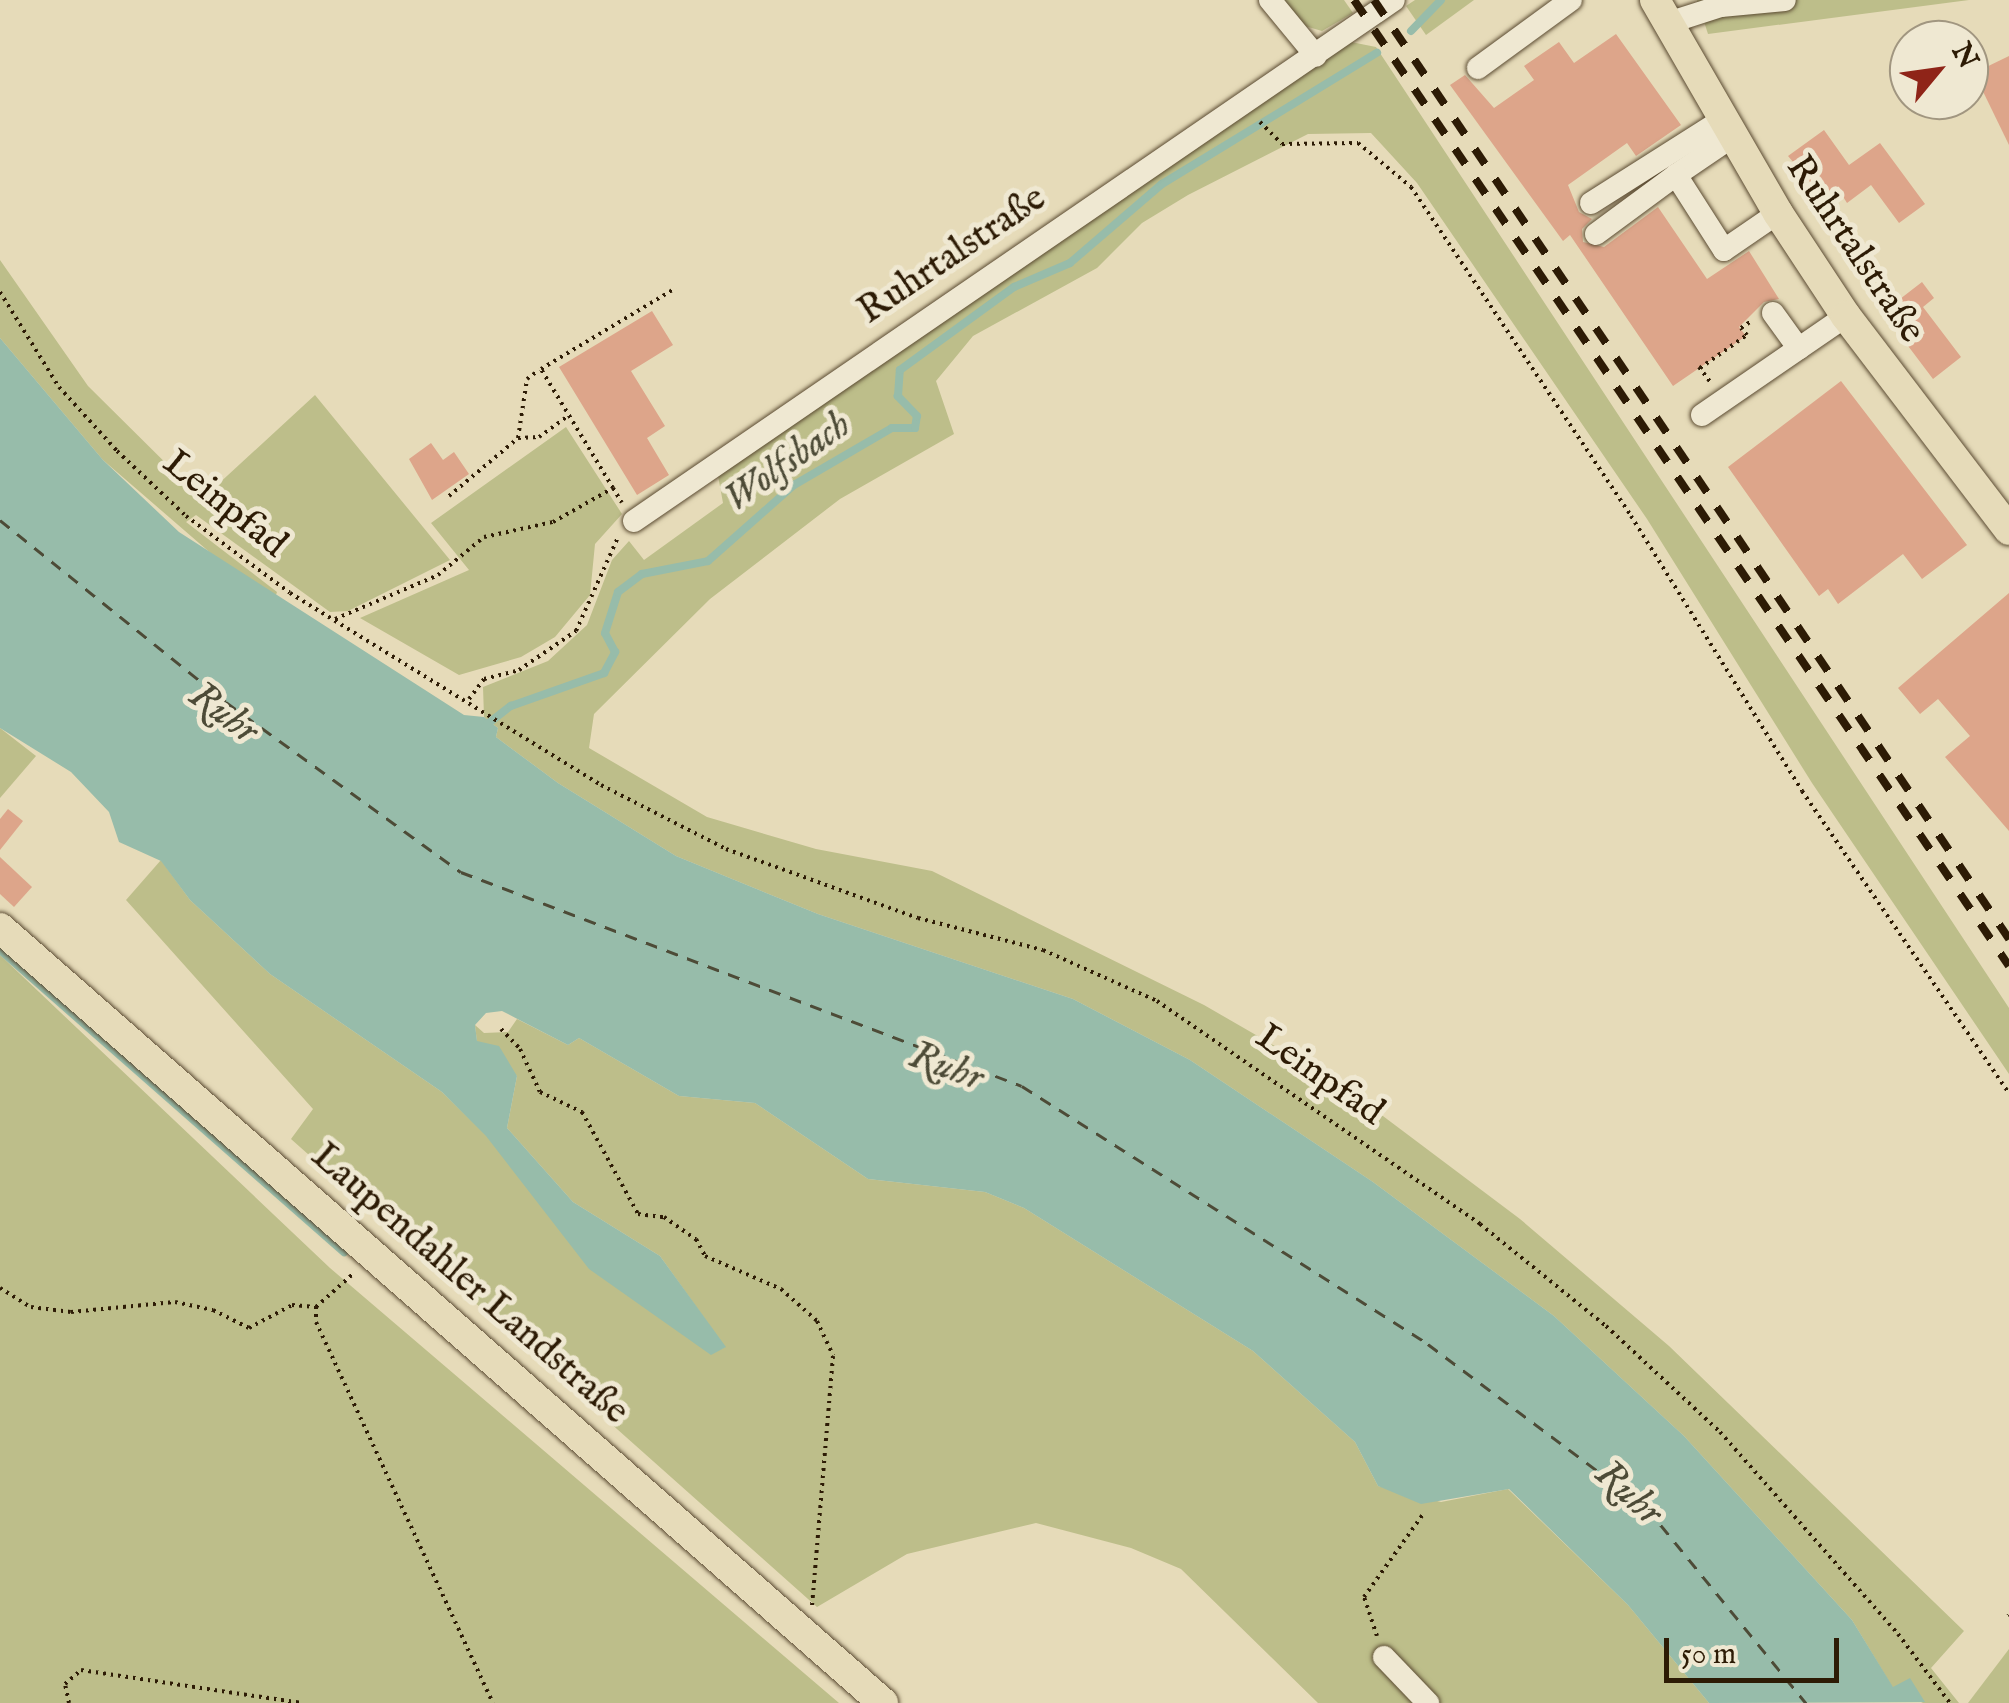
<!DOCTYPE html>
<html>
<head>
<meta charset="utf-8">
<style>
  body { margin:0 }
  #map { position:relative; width:2009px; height:1703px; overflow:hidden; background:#e6dbb9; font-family:"IM FELL English",serif }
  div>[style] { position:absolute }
  .green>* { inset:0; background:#bdbe8a }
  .water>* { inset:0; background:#97bcaa }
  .stream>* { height:8px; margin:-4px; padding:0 4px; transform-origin:4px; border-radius:4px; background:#97bcaa }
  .ferry>* { height:2.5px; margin-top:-1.25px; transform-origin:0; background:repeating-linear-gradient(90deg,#4d4b37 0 12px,transparent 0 22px) }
  .building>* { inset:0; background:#dda58a }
  .path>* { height:4px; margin-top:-2px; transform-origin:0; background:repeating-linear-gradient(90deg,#2d1b05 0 2.5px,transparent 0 7.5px) }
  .roads { filter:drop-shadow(0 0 2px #5b4b32) drop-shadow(0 0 2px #5b4b32) }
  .minor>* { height:22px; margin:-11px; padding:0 11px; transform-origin:11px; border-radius:11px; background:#efe8d2 }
  .major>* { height:30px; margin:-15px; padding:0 15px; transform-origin:15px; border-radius:15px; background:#e6dbb9 }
  .rail>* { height:8px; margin-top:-4px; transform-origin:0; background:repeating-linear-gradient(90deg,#2d1b05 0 18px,transparent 0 36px) }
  span { translate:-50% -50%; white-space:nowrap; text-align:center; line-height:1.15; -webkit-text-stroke:10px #efe8d2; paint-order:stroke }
  .street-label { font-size:38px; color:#2d1b05 }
  .water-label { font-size:40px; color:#4d4b37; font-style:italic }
  .north { position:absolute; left:1889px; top:20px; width:100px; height:100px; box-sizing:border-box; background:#efe8d2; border:2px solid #a19680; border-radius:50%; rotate:61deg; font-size:28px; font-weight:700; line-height:40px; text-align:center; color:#2d1b05 }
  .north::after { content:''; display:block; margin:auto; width:35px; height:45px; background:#8f2418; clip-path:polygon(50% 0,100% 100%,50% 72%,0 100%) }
  .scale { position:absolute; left:1664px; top:1638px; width:175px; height:45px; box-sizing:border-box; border:5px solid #2d1b05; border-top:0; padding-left:12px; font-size:30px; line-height:35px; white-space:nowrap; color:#2d1b05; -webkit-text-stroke:8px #efe8d2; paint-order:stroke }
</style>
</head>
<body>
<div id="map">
  <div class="green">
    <div style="clip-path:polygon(1281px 0,1344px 0,1353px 13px,1322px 31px,1298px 24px)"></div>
    <div style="clip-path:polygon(1415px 0,1474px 0,1426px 35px,1406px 6px)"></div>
    <div style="clip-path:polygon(1697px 0,1969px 0,1708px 34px)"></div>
    <div style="clip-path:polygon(1351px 42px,1376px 47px,2009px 1008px,2009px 1074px,1812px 783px,1647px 519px,1417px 183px,1371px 133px,1308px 134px,1188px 195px,1142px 223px,1097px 268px,973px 336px,936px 381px,954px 434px,840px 499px,710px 599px,594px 714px,589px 748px,707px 817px,816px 849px,932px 871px,1204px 1005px,1339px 1083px,1520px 1219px,1669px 1346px,1964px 1631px,1931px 1668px,1959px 1703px,1923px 1703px,1893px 1688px,1852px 1620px,1684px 1436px,1554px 1316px,1373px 1182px,1190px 1060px,1073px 999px,818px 914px,676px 856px,558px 783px,496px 737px,498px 728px,484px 717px,483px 687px,548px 661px,587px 625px,612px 560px,629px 541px,644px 560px,723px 503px,717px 470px)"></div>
    <div style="clip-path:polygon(0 260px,88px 386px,202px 499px,315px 395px,450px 560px,348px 611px,330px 612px,196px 515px,186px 522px,277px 592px,275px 598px,229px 569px,103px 460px,0 338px)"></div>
    <div style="clip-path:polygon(566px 427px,622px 514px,595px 544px,590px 595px,555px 637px,521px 657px,459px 675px,360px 618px,469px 570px,431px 523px)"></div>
    <div style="clip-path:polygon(0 728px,36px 756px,0 798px)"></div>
    <div style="clip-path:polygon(161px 860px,190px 900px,270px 974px,442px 1092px,711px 1354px,725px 1347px,660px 1256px,573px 1202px,507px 1128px,517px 1076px,477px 1042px,475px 1025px,484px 1033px,508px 1032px,517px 1019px,568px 1045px,579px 1038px,679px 1096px,755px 1103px,868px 1179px,985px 1192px,1024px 1208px,1253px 1351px,1355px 1442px,1378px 1486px,1441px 1502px,1508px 1489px,1628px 1605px,1709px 1703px,1318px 1703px,1181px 1569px,1131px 1548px,1036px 1523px,907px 1554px,817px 1607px,291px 1139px,313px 1109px,126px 900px)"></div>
    <div style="clip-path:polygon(0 955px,330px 1268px,839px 1703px,0 1703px)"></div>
    <div style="clip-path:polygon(2009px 1649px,2009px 1703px,1968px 1703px)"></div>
  </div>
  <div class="water">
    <div style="clip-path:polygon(0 338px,103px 460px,179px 532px,464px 715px,484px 717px,498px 728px,496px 737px,558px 783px,676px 856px,818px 914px,1073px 999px,1190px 1060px,1373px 1182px,1554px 1316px,1684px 1436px,1852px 1620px,1893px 1687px,1910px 1678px,1925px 1702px,1709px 1703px,1628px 1605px,1509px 1489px,1421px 1504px,1378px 1486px,1355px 1442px,1253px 1351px,1024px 1208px,985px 1192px,868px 1179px,755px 1103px,679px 1096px,579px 1038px,568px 1045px,502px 1011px,486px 1013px,475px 1025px,477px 1041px,499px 1046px,517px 1076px,507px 1128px,573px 1202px,660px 1256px,726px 1347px,711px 1355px,589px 1269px,486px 1136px,442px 1092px,270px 974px,190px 900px,161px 861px,119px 842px,109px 812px,71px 772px,0 728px)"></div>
  </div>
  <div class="stream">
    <div style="left:1411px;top:31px;width:43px;rotate:-45.9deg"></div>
    <div style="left:485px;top:726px;width:33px;rotate:-38deg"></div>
    <div style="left:511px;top:706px;width:99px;rotate:-19.5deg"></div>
    <div style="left:604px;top:673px;width:24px;rotate:-62deg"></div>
    <div style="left:615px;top:652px;width:21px;rotate:-118deg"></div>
    <div style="left:605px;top:633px;width:43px;rotate:-72.4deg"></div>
    <div style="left:618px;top:592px;width:30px;rotate:-37deg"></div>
    <div style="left:642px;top:574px;width:67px;rotate:-11.1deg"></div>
    <div style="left:708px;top:561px;width:115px;rotate:-41.5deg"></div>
    <div style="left:794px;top:485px;width:113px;rotate:-30.2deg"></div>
    <div style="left:892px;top:428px;width:23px"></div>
    <div style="left:915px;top:428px;width:12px;rotate:-81deg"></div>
    <div style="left:917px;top:416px;width:28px;rotate:-134deg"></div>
    <div style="left:898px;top:396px;width:26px;rotate:-86deg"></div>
    <div style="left:900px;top:370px;width:141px;rotate:-36.1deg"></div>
    <div style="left:1014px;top:287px;width:61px;rotate:-23.2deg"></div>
    <div style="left:1070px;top:263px;width:121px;rotate:-40.7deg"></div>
    <div style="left:1162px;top:184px;width:252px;rotate:-31.4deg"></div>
    <div style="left:0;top:950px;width:458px;rotate:41.3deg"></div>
  </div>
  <div class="ferry">
    <div style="left:0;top:520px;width:290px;rotate:38.8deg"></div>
    <div style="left:226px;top:702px;width:290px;rotate:35.9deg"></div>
    <div style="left:461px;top:872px;width:600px;rotate:20.88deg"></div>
    <div style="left:1022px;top:1086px;width:481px;rotate:32.4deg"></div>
    <div style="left:1428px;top:1344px;width:274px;rotate:36.8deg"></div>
    <div style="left:1647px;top:1508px;width:252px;rotate:50.8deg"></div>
  </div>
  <div class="building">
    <div style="clip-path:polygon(1616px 34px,1681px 125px,1636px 156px,1627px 143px,1568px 185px,1579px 212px,1592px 219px,1582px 229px,1583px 242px,1604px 247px,1658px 207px,1707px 279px,1749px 251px,1779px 299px,1764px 302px,1739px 327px,1746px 336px,1673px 386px,1570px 235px,1563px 241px,1450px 85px,1465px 75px,1494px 108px,1534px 80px,1524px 66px,1559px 42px,1574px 63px)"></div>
    <div style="clip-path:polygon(2009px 56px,2009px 145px,1974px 73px)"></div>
    <div style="clip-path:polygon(1824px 130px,1849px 165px,1880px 143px,1925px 204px,1899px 223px,1871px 185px,1847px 203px,1842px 195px,1829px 204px,1788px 156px)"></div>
    <div style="clip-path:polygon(1922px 282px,1934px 298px,1923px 307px,1961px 357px,1933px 379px,1890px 322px,1898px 316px,1891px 306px)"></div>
    <div style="clip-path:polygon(652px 311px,673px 345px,631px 371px,665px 426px,647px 438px,669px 475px,637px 495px,559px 367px)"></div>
    <div style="clip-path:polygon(1841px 381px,1967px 545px,1922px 579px,1903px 554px,1838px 604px,1828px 589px,1819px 596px,1728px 467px)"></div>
    <div style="clip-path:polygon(431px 443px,443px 460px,454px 452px,469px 474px,432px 500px,409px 459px)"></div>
    <div style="clip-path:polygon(2009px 593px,2009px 831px,1945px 757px,1970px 736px,1938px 699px,1920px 714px,1898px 688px)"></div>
    <div style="clip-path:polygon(8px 809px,23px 821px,0 850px,0 819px)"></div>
    <div style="clip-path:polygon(0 857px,32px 887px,14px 907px,0 894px)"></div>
  </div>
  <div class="path">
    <div style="left:1260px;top:122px;width:31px;rotate:45deg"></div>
    <div style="left:1282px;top:144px;width:76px;rotate:-0.8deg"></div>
    <div style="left:1358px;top:143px;width:69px;rotate:39.7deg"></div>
    <div style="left:1411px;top:187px;width:396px;rotate:56.2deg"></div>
    <div style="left:1631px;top:516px;width:324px;rotate:58.1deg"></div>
    <div style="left:1802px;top:791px;width:366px;rotate:55.6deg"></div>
    <div style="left:0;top:292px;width:112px;rotate:58.2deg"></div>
    <div style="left:59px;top:387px;width:86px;rotate:47.8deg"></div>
    <div style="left:117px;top:451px;width:95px;rotate:43.3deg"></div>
    <div style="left:186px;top:516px;width:129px;rotate:36.5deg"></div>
    <div style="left:290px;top:593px;width:365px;rotate:31.7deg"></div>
    <div style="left:601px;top:785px;width:140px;rotate:27.1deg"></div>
    <div style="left:726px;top:849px;width:204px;rotate:19.8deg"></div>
    <div style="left:918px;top:918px;width:129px;rotate:14.4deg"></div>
    <div style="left:1043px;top:950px;width:125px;rotate:24.1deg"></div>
    <div style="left:1157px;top:1001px;width:393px;rotate:34.6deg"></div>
    <div style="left:1480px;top:1224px;width:162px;rotate:39deg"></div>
    <div style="left:1606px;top:1326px;width:156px;rotate:42.9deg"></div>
    <div style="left:1720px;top:1432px;width:269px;rotate:48.6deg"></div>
    <div style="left:1898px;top:1634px;width:86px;rotate:53deg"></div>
    <div style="left:1699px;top:367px;width:20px;rotate:53deg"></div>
    <div style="left:1700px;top:368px;width:57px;rotate:-35.1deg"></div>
    <div style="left:1747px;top:335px;width:9px;rotate:-131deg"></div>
    <div style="left:1741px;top:328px;width:11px;rotate:-34deg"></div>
    <div style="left:518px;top:438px;width:60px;rotate:-81.3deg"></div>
    <div style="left:527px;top:379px;width:15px;rotate:-37deg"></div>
    <div style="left:613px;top:488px;width:139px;rotate:-121.2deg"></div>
    <div style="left:541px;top:369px;width:157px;rotate:-31deg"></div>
    <div style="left:449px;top:496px;width:90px;rotate:-40deg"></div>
    <div style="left:518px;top:438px;width:21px;rotate:-3deg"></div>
    <div style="left:539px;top:437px;width:37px;rotate:-36deg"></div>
    <div style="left:335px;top:619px;width:112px;rotate:-23.1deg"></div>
    <div style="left:438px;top:575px;width:60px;rotate:-39.6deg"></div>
    <div style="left:484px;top:537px;width:71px;rotate:-12.3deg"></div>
    <div style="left:553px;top:522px;width:69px;rotate:-29.5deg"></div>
    <div style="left:613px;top:488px;width:17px;rotate:59deg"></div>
    <div style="left:469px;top:699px;width:25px;rotate:-53deg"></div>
    <div style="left:484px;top:679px;width:36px;rotate:-14deg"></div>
    <div style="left:519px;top:670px;width:69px;rotate:-34.4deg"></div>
    <div style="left:576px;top:631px;width:103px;rotate:-65.9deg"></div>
    <div style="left:501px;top:1029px;width:28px;rotate:46deg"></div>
    <div style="left:520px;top:1049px;width:47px;rotate:65.1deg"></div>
    <div style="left:540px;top:1092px;width:47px;rotate:25.5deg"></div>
    <div style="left:582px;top:1112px;width:116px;rotate:61.2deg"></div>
    <div style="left:638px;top:1214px;width:26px;rotate:7deg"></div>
    <div style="left:664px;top:1217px;width:39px;rotate:35deg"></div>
    <div style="left:696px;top:1239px;width:19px;rotate:62deg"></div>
    <div style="left:705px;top:1256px;width:83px;rotate:23.5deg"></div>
    <div style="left:781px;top:1289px;width:48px;rotate:41.6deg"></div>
    <div style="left:817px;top:1321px;width:38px;rotate:65deg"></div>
    <div style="left:833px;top:1356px;width:250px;rotate:94.8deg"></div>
    <div style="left:0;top:1288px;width:36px;rotate:32deg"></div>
    <div style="left:31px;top:1307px;width:40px;rotate:7.1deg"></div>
    <div style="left:71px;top:1312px;width:104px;rotate:-5.5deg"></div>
    <div style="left:175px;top:1302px;width:39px;rotate:12deg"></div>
    <div style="left:213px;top:1310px;width:40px;rotate:26.6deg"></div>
    <div style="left:249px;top:1328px;width:49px;rotate:-28.1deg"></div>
    <div style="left:292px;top:1305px;width:24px;rotate:5deg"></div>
    <div style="left:316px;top:1307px;width:51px;rotate:-41.8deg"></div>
    <div style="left:316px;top:1307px;width:15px;rotate:90deg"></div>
    <div style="left:316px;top:1322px;width:420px;rotate:65.1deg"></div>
    <div style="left:2008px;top:1616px;width:1px;rotate:-45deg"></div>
    <div style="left:1377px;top:1636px;width:41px;rotate:-108.4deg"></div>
    <div style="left:1364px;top:1597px;width:103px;rotate:-54.5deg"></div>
    <div style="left:69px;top:1703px;width:19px;rotate:-102deg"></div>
    <div style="left:65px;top:1684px;width:21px;rotate:-41deg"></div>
    <div style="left:81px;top:1670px;width:222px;rotate:8.5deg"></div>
  </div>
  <div class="roads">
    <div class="minor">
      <div style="left:1270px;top:0;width:72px;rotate:50.6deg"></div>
      <div style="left:1668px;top:23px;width:56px;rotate:-17.8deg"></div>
      <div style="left:1721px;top:6px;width:64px;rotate:-5.4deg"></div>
      <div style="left:1478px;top:68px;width:115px;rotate:-36.2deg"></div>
      <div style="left:1732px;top:137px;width:68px;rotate:145.8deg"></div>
      <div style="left:1676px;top:175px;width:89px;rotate:57.4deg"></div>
      <div style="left:1724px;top:250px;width:65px;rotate:-34.4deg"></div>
      <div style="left:1591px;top:203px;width:155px;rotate:-32.4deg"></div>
      <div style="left:1596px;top:234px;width:99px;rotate:-36.4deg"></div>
      <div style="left:1773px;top:313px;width:44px;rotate:54.2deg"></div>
      <div style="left:1702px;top:415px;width:175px;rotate:-34.5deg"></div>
      <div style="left:634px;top:521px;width:921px;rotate:-34.43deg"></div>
      <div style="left:1384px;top:1657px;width:64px;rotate:46.3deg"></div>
    </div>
    <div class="major">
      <div style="left:1655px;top:0;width:246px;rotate:60deg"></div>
      <div style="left:1778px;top:213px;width:123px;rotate:56.6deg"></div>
      <div style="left:1846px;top:316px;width:269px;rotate:52.7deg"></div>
      <div style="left:0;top:928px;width:1175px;rotate:41.27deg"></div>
    </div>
  </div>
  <div class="rail">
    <div style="left:1354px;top:0;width:1167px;rotate:55.86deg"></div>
    <div style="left:1374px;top:0;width:1134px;rotate:55.93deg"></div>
  </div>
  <div class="street-label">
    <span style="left:1854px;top:250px;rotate:56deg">Ruhrtalstraße</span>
    <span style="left:953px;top:256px;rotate:-34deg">Ruhrtalstraße</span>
    <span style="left:224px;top:505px;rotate:39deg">Leinpfad</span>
    <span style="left:1319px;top:1076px;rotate:35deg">Leinpfad</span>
    <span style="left:469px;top:1285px;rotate:41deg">Laupendahler Landstraße</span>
  </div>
  <div class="water-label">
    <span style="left:788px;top:463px;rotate:-35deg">Wolfsbach</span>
    <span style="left:223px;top:714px;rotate:37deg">Ruhr</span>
    <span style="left:946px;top:1068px;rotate:20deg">Ruhr</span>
    <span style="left:1628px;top:1494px;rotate:42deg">Ruhr</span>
  </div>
  <div class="north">N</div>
  <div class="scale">50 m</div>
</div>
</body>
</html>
